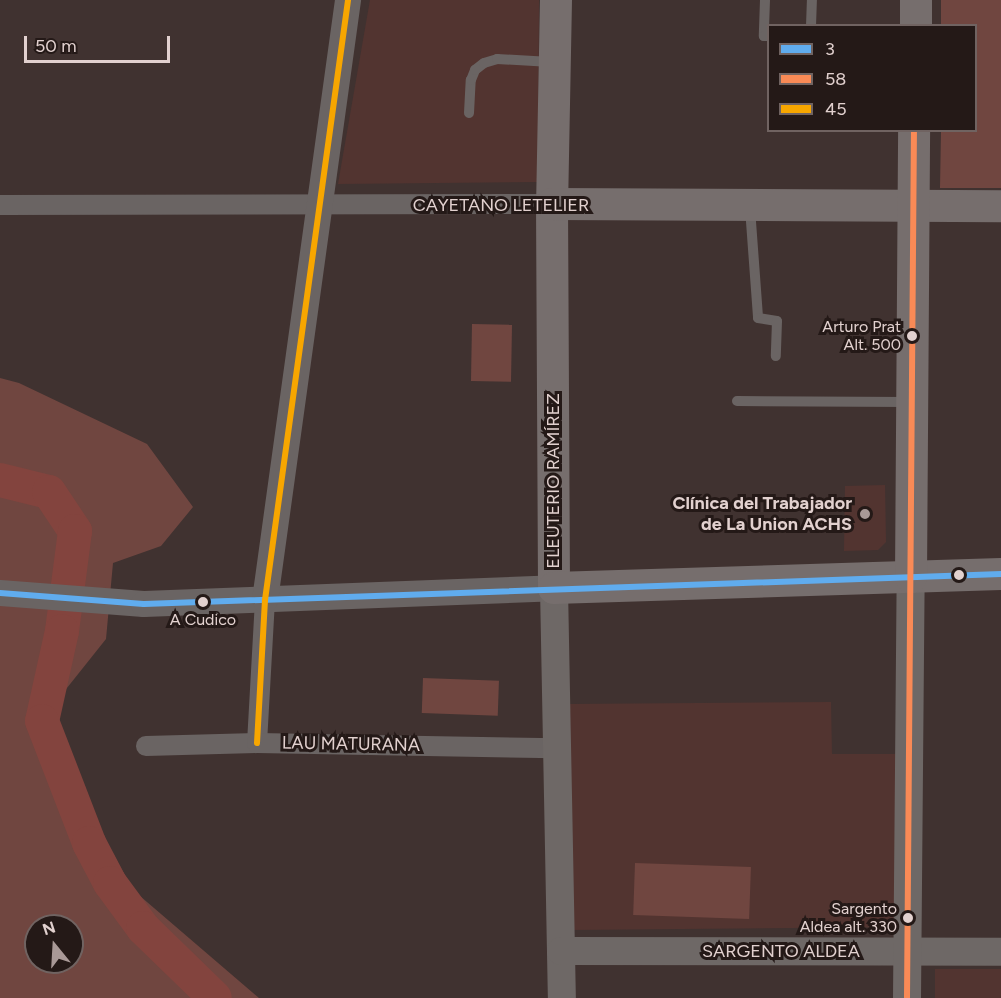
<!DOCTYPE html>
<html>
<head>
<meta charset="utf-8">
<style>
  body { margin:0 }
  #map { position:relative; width:1001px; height:998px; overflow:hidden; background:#403230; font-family:Figtree,sans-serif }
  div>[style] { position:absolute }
  .built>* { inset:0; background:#523430; transform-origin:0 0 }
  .green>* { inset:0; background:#704640; transform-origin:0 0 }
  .river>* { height:34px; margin:-17px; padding:0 17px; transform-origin:17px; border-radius:17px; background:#83443e }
  .service>* { height:10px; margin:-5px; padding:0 5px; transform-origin:5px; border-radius:5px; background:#6a6463 }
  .minor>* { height:20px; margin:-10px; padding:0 10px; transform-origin:10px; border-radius:10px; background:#6a6463 }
  .tertiary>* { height:26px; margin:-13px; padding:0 13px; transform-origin:13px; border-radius:13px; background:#6a6463 }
  .secondary>* { height:28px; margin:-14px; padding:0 14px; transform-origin:14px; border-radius:14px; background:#6e6866 }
  .primary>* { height:32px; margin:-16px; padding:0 16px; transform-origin:16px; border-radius:16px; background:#766e6d }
  .bus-1>* { height:6px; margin:-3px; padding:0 3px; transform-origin:3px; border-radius:3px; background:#60acee }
  .bus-2>* { height:6px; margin:-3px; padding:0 3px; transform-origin:3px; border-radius:3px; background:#f98a56 }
  .bus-3>* { height:6px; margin:-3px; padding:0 3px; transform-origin:3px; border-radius:3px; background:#f7a600 }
  .dots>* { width:16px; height:16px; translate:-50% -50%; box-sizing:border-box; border:3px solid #241917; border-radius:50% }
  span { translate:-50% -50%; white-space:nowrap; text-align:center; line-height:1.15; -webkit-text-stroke:6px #241917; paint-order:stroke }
  .bus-label { font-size:16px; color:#e2d1cf }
  .right { translate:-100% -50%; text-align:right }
  .street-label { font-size:18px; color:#e2d1cf }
  .poi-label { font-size:18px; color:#e2d1cf; font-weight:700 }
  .legend { position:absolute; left:767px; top:24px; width:210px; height:108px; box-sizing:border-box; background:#241917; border:2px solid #706361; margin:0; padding:8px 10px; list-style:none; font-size:18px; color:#e2d1cf }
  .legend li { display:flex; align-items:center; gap:12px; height:30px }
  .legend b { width:30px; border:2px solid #706361 }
  .north { position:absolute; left:24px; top:914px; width:60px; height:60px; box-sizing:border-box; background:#241917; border:2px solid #706361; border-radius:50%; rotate:342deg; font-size:16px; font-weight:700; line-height:24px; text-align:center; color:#e2d1cf }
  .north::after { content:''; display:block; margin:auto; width:21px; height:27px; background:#a99997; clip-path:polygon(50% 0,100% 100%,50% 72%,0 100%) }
  .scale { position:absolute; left:24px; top:36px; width:146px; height:27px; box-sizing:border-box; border:3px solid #e2d1cf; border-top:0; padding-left:8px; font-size:18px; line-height:21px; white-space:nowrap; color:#e2d1cf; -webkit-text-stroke:4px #241917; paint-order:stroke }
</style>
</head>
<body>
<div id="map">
  <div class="built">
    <div style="clip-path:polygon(370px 0,539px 0,538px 182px,338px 184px)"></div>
    <div style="clip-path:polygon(885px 485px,886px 542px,878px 550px,844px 551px,845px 486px)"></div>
    <div style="clip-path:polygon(831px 702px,832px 754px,902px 754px,903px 927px,571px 930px,570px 704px)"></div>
    <div style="left:935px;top:969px;width:66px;height:29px"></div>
  </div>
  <div class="green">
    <div style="clip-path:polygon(941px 0,1001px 0,1001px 188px,940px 188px,941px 131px,976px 130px,976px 26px,941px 25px)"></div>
    <div style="left:472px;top:324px;width:40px;height:57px;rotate:1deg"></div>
    <div style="clip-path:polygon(evenodd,0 378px,19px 383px,147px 444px,193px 507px,161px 546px,113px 563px,106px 639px,55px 703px,71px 777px,133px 890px,259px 998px,0 998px,0 378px,36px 926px,72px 926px,72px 962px,36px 962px,36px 926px)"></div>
    <div style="left:423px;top:678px;width:76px;height:35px;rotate:2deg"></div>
    <div style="left:635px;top:863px;width:116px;height:52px;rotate:2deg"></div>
  </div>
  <div class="river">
    <div style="left:0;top:480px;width:50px;rotate:13.8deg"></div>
    <div style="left:49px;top:492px;width:47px;rotate:56.3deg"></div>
    <div style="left:75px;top:531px;width:101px;rotate:97.4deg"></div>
    <div style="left:62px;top:631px;width:92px;rotate:102.5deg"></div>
    <div style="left:42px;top:721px;width:131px;rotate:68.9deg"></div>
    <div style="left:89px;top:843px;width:45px;rotate:62.3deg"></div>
    <div style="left:110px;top:883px;width:56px;rotate:53.7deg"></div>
    <div style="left:143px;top:928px;width:100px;rotate:44.2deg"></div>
  </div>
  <div class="service">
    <div style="left:765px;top:0;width:36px;rotate:92deg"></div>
    <div style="left:764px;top:36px;width:4px"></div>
    <div style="left:811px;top:26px;width:26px;rotate:-88deg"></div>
    <div style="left:469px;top:113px;width:33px;rotate:-87deg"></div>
    <div style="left:471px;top:80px;width:11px;rotate:-68deg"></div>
    <div style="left:475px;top:70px;width:11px;rotate:-38deg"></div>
    <div style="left:484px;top:63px;width:14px;rotate:-17deg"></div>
    <div style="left:497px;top:59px;width:54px;rotate:3.2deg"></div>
    <div style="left:750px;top:208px;width:110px;rotate:85.8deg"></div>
    <div style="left:758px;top:318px;width:19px;rotate:9deg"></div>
    <div style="left:777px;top:321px;width:35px;rotate:92deg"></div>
    <div style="left:737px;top:401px;width:171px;rotate:0.3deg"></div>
  </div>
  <div class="minor">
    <div style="left:0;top:205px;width:552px;rotate:-0.1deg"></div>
    <div style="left:257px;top:743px;width:143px;rotate:-86.8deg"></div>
    <div style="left:146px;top:746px;width:111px;rotate:-1.5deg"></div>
    <div style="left:257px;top:743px;width:300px;rotate:1deg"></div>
  </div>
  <div class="tertiary">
    <div style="left:0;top:593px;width:144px;rotate:4.4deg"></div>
    <div style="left:144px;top:604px;width:410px;rotate:-2.2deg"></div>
    <div style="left:265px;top:600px;width:606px;rotate:-82.12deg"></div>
  </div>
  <div class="secondary">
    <div style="left:554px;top:588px;width:410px;rotate:88.9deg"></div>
    <div style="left:561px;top:951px;width:440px;rotate:0.1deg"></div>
    <div style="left:907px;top:998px;width:421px;rotate:-89.5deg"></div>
  </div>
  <div class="primary">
    <div style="left:556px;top:0;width:204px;rotate:91.1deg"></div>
    <div style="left:552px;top:204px;width:384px;rotate:89.7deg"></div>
    <div style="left:554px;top:588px;width:447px;rotate:-1.8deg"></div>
    <div style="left:916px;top:26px;width:26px;rotate:-90deg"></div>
    <div style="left:552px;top:204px;width:449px;rotate:0.3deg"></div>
    <div style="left:911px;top:577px;width:447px;rotate:-89.6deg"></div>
  </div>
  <div class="bus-1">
    <div style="left:0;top:593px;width:144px;rotate:4.4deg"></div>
    <div style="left:144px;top:604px;width:858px;rotate:-2deg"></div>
  </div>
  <div class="bus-2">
    <div style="left:907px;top:998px;width:868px;rotate:-89.54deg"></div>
  </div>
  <div class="bus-3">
    <div style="left:257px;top:743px;width:143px;rotate:-86.8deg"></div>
    <div style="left:265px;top:600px;width:606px;rotate:-82.12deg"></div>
  </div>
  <div class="dots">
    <div style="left:912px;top:336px;background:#e2d1cf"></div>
    <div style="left:865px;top:514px;background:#a99997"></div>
    <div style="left:959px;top:575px;background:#e2d1cf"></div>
    <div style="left:203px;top:602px;background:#e2d1cf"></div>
    <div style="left:908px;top:918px;background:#e2d1cf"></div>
  </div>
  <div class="bus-label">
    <span class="right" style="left:901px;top:336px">Arturo Prat<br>Alt. 500</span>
    <span style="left:203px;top:620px">A Cudico</span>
    <span class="right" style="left:897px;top:918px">Sargento<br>Aldea alt. 330</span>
  </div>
  <div class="street-label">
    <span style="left:501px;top:205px">CAYETANO LETELIER</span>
    <span style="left:553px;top:481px;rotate:-90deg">ELEUTERIO RAMÍREZ</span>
    <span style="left:351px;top:744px;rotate:1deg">LAU MATURANA</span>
    <span style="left:781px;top:951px">SARGENTO ALDEA</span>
  </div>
  <div class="poi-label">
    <span class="right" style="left:852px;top:514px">Clínica del Trabajador<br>de La Union ACHS</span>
  </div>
  <ul class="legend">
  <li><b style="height:8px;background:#60acee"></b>3</li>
  <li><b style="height:8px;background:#f98a56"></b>58</li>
  <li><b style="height:8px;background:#f7a600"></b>45</li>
  </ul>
  <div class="north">N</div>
  <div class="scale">50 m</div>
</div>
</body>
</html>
